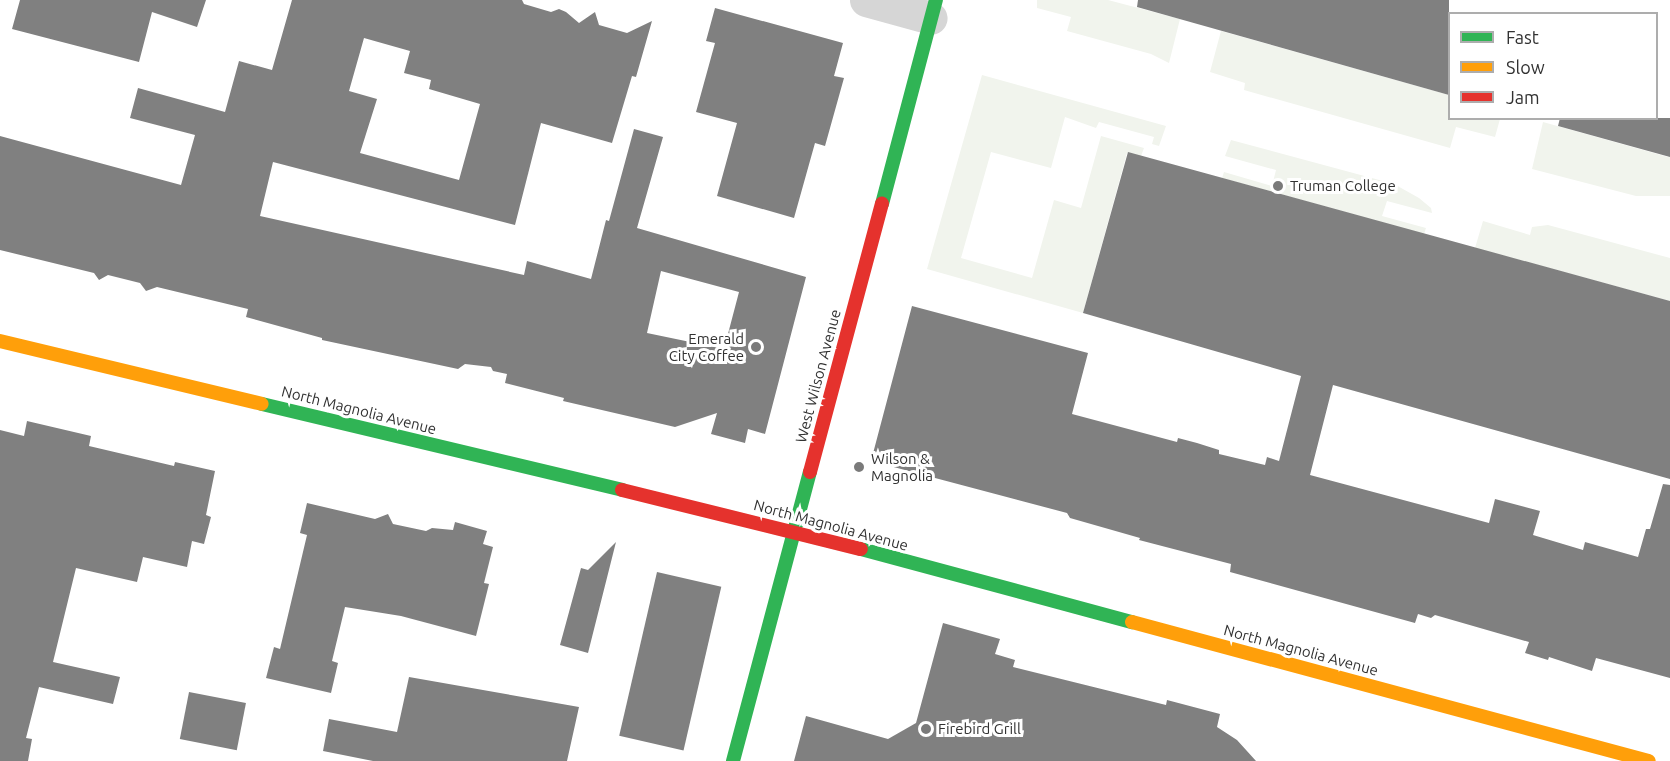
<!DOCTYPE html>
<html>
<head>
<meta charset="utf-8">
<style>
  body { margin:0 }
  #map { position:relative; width:1670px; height:761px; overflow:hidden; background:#fff; font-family:Ubuntu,sans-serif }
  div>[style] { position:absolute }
  .green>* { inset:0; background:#f1f4ed }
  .building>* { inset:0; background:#808080; transform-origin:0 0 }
  .street>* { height:33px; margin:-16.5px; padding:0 16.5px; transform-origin:16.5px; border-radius:16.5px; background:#d6d6d6 }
  .fast>* { height:14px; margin:-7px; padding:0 7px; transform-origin:7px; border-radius:7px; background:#30b455 }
  .slow>* { height:14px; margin:-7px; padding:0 7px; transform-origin:7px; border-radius:7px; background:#ff9f0a }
  .jam>* { height:14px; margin:-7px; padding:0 7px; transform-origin:7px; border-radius:7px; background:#e5322d }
  .dots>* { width:16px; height:16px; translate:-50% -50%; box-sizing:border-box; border:3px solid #fff; border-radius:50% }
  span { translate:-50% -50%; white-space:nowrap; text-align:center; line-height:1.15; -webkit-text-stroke:6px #fff; paint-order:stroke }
  .poi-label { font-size:15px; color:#323232 }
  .left { translate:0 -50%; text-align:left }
  .right { translate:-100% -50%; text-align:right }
  .street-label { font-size:15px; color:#323232 }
  .legend { position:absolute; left:1448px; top:12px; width:210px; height:108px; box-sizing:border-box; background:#fff; border:2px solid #adadad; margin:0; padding:8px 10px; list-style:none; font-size:18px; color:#323232 }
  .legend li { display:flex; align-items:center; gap:12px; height:30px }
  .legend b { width:30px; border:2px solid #adadad }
</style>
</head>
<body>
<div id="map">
  <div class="green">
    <div style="clip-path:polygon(1037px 0,1108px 0,1180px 19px,1169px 63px,1151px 54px,1067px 31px,1071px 17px,1037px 8px)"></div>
    <div style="clip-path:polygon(1221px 31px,1449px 95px,1450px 118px,1500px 119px,1495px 137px,1456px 127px,1450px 148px,1244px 90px,1245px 83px,1210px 72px)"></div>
    <div style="clip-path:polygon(982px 75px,1166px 126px,1159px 146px,1152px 144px,1154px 137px,1099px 122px,1096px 128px,1065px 117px,1051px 168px,991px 152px,961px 258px,1032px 278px,1054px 200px,1081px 208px,1101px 136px,1144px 148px,1141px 156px,1127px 153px,1083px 313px,927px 269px)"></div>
    <div style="clip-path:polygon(1543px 122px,1668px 157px,1670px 153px,1670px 196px,1636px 196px,1532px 169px)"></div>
    <div style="clip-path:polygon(1231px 140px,1394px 184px,1419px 198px,1431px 208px,1432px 213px,1387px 201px,1382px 216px,1426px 228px,1424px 234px,1222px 178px,1224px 172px,1272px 186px,1276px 170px,1225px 156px)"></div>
    <div style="clip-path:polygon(1483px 221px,1530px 235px,1532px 227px,1548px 225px,1670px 258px,1670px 301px,1475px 248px)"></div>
  </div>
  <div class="building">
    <div style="clip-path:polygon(20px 0,206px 0,197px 27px,152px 12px,139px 62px,12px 29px)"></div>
    <div style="clip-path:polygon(evenodd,292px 0,522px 0,524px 4px,551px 12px,559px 9px,566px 12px,579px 23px,595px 12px,599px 25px,627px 33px,652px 21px,636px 77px,632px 76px,612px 143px,541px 123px,515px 225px,273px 162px,260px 216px,524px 275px,527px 261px,591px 279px,606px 220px,609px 221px,634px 129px,663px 137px,637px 228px,806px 277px,765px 434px,748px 429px,745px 443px,711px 434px,717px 413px,675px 427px,563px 401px,564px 398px,505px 383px,507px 374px,493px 371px,491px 367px,465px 364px,458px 369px,322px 340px,322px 338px,246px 317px,248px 309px,157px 287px,146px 291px,140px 283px,108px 275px,99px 280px,94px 273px,0 250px,0 136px,181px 185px,195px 135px,130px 118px,138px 88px,225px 112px,239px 61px,272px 70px,292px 0,364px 38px,410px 51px,404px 73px,431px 80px,429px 89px,480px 104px,459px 180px,360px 153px,377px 99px,349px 91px,364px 38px,292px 0,661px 271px,739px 292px,724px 349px,647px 333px,661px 271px)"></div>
    <div style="clip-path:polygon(1138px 0,1449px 0,1449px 95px,1137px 7px)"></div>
    <div style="clip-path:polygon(715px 8px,843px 43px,834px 76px,844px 78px,825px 146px,815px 143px,794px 218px,717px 196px,737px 123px,696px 112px,715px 43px,706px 41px)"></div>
    <div style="clip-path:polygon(1560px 118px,1670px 118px,1670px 157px,1558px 126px)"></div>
    <div style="clip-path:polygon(1128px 152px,1670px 301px,1670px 479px,1333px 385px,1310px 475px,1489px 523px,1495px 499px,1540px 511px,1533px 535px,1583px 550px,1585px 542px,1638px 557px,1646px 529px,1650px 529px,1663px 484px,1670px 485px,1670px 678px,1596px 658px,1592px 671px,1549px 657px,1548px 660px,1525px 653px,1529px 642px,1435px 615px,1431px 618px,1418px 614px,1415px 623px,1230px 572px,1231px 564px,1139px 540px,1140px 538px,1070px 518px,1067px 513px,871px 461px,912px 306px,1088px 353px,1072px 414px,1177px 442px,1178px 438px,1197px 443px,1219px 450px,1219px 454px,1265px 465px,1267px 457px,1279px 461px,1301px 376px,1083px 313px)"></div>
    <div style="clip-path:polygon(27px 421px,91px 436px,89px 446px,174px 466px,175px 462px,215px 471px,206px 515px,211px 517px,204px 544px,192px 541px,187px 567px,143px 557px,137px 582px,76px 568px,53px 662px,120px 677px,113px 704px,39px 687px,26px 738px,32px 739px,28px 761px,0 761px,0 430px,24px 436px)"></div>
    <div style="clip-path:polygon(307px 503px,375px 519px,388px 514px,393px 524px,426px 531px,432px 528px,453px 530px,455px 522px,487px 531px,483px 544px,493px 547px,484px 583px,489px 584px,476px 636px,401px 616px,345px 607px,332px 661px,338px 663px,331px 693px,266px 678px,274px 647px,280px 649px,307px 535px,300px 533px)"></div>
    <div style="clip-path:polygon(616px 542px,588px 653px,560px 645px,581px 568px,588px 570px)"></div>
    <div style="left:657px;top:572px;width:66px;height:168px;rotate:13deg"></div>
    <div style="clip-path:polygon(943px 623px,1000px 639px,995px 654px,1015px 660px,1013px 667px,1166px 705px,1167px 700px,1220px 714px,1217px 727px,1237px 740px,1256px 761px,794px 761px,806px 716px,888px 739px,916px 723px)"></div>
    <div style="clip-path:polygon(409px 677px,579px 707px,567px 761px,373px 761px,323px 751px,329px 719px,397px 732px)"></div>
    <div style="left:189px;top:692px;width:58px;height:48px;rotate:11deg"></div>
  </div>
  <div class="street">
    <div style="left:866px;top:0;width:67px;rotate:15.5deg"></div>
  </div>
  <div class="fast">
    <div style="left:882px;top:204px;width:211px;rotate:-75.2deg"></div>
    <div style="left:262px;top:404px;width:370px;rotate:13.4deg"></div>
    <div style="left:861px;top:549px;width:281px;rotate:15.1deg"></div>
    <div style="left:733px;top:761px;width:299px;rotate:-75.1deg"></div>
  </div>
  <div class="slow">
    <div style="left:0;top:341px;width:269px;rotate:13.5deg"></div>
    <div style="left:1132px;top:622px;width:535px;rotate:15.05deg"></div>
  </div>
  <div class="jam">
    <div style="left:810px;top:472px;width:278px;rotate:-75deg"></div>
    <div style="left:622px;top:490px;width:246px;rotate:13.9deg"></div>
  </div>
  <div class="dots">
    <div style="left:1278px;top:186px;background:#7a7a7a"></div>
    <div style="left:756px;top:347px;background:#7a7a7a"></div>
    <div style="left:859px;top:467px;background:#7a7a7a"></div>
    <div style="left:926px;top:729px;background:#7a7a7a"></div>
  </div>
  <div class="poi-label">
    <span class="left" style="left:1290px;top:186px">Truman College</span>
    <span class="right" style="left:744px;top:347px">Emerald<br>City Coffee</span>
    <span class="left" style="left:871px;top:467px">Wilson &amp;<br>Magnolia</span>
    <span class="left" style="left:938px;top:729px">Firebird Grill</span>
  </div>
  <div class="street-label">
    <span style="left:818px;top:376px;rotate:-75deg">West Wilson Avenue</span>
    <span style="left:359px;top:410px;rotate:14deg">North Magnolia Avenue</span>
    <span style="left:831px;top:525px;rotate:15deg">North Magnolia Avenue</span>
    <span style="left:1301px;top:650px;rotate:15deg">North Magnolia Avenue</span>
  </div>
  <ul class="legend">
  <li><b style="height:8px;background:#30b455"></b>Fast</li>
  <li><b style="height:8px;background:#ff9f0a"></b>Slow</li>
  <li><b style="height:8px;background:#e5322d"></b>Jam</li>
  </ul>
</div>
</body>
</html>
